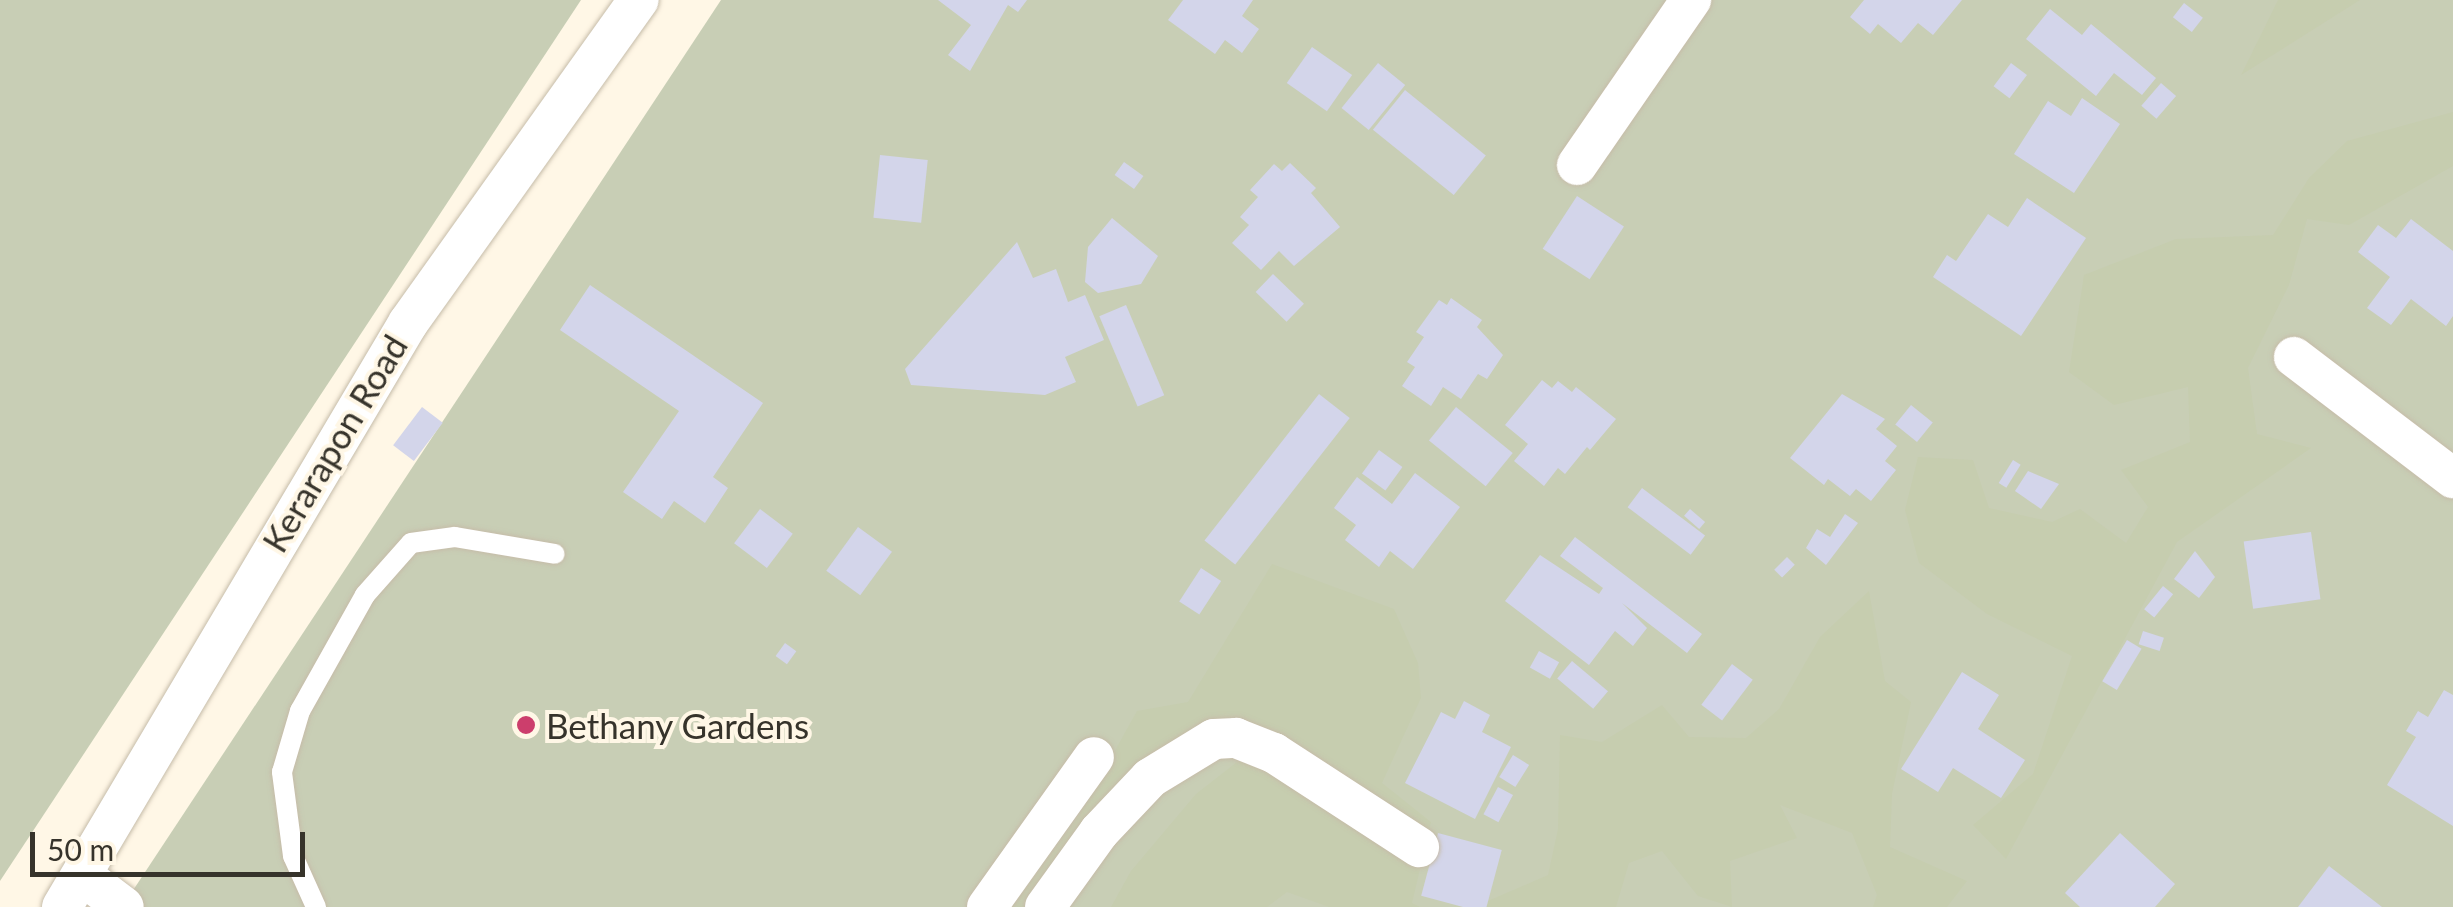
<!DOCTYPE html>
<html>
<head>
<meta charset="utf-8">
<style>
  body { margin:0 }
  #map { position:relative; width:2453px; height:907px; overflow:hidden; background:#fff7e6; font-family:Lato,sans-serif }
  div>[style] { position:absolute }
  .green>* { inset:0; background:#c8ceb5 }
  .forest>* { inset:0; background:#c6cdaf }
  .building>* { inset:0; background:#d3d5ea; transform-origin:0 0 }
  .roads { filter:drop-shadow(0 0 2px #c6bca9) drop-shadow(0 0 2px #c6bca9) }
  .service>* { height:20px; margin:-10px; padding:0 10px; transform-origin:10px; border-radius:10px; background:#fff }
  .minor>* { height:40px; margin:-20px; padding:0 20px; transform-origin:20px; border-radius:20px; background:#fff }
  .dots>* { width:28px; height:28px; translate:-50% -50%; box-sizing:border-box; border:5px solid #fff7e6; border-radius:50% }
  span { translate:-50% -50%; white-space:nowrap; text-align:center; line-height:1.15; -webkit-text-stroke:8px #fff7e6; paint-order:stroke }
  .street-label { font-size:35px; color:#36332b }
  .poi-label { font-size:35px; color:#36332b }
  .left { translate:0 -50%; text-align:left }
  .scale { position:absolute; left:30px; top:832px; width:275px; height:45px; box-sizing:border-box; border:5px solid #36332b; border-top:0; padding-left:12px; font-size:30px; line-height:35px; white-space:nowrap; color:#36332b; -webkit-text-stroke:8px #fff7e6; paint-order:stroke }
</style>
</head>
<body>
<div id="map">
  <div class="green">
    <div style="clip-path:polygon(0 0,581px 0,0 881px)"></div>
    <div style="clip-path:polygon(721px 0,2453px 0,2453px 907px,122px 907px)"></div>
  </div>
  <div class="forest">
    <div style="clip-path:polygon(2278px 0,2360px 0,2241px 75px)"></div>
    <div style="clip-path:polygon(2453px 112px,2453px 166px,2349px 225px,2307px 219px,2289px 285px,2248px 368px,2257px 434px,2311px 448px,2177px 542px,2006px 859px,1973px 825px,2033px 774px,2072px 656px,1987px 614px,1919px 563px,1905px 510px,1918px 457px,1973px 460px,1989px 508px,2052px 522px,2080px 509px,2126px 543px,2148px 507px,2121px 470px,2190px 442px,2188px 387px,2114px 405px,2069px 372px,2084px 275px,2176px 239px,2273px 235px,2309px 178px,2347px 141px)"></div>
    <div style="clip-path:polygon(1272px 564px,1394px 609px,1418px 663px,1421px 698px,1382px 783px,1431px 822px,1412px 903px,1420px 907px,1329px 907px,1287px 892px,1267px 907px,1111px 907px,1131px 871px,1196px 794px,1269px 737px,1232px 717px,1206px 756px,1026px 907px,1012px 907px,1078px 817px,1137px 711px,1188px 702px)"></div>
    <div style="clip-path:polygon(1869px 591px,1885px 681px,1911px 702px,1892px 794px,1890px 847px,1967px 881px,1947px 907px,1873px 907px,1877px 895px,1852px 833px,1780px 805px,1797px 838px,1730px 861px,1732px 907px,1698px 896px,1662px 851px,1629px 863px,1616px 907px,1474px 907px,1548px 875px,1558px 829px,1560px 735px,1602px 742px,1662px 705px,1689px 737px,1746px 738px,1779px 709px,1820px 637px)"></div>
  </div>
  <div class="building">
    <div style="clip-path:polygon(938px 0,1027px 0,1018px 12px,1008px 5px,970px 71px,948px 55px,971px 25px)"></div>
    <div style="clip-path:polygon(1183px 0,1253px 0,1242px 16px,1259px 29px,1242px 53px,1225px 40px,1215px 54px,1168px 20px)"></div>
    <div style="clip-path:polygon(1864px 0,1962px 0,1933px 35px,1918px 23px,1901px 43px,1878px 24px,1870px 34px,1850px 17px)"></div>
    <div style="left:2184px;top:3px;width:24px;height:18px;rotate:38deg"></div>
    <div style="clip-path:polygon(2050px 9px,2082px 35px,2091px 24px,2156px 78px,2142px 95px,2114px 73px,2096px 96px,2026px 39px)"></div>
    <div style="left:1312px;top:47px;width:49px;height:44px;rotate:35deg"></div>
    <div style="left:1378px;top:63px;width:35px;height:58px;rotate:39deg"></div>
    <div style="left:2011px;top:63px;width:20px;height:29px;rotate:37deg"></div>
    <div style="left:2161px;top:83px;width:20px;height:30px;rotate:41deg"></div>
    <div style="left:1405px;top:90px;width:104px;height:51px;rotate:39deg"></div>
    <div style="clip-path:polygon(2082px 98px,2120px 124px,2074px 193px,2014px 154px,2048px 101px,2071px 116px)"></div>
    <div style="left:880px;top:155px;width:48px;height:63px;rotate:6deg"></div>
    <div style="left:1124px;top:162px;width:24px;height:16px;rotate:36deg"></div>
    <div style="clip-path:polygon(1290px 163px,1316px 188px,1311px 193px,1340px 227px,1294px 266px,1279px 251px,1261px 270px,1232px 243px,1249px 225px,1240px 217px,1258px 197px,1250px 190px,1274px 164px,1282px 171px)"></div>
    <div style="left:1577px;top:196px;width:56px;height:63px;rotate:33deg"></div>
    <div style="clip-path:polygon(2027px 198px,2086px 238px,2021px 336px,1933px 277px,1947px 255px,1956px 261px,1988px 214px,2008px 227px)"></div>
    <div style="clip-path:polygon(1112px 218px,1158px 256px,1141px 284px,1098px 293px,1085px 282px,1088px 247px)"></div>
    <div style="clip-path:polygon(2411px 219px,2453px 251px,2453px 316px,2446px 326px,2411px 299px,2391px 325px,2367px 308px,2390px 277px,2358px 252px,2378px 225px,2396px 238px)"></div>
    <div style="clip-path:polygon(1017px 242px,1033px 278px,1056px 269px,1068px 302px,1085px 295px,1104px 340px,1065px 357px,1076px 382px,1045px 395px,911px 385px,905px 369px)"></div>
    <div style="left:1273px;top:274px;width:43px;height:25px;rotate:44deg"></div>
    <div style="clip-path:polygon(590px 285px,763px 403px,713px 477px,728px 488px,705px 523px,674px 501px,662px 519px,623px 492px,679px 411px,560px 330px)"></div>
    <div style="clip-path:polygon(1451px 298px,1482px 320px,1477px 327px,1503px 355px,1487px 379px,1478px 374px,1461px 399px,1443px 387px,1431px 406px,1402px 386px,1415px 367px,1407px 362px,1424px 337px,1416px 332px,1439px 300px,1447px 305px)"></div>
    <div style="left:1126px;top:305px;width:98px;height:29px;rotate:67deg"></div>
    <div style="clip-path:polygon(1542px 380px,1552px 388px,1558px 381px,1572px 392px,1576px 387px,1616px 419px,1590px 450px,1587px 447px,1565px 474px,1558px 468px,1544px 486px,1514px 461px,1528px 444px,1505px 425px)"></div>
    <div style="left:1319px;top:394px;width:39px;height:186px;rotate:38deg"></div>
    <div style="clip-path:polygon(1842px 394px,1885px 419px,1876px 429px,1897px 446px,1885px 461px,1896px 470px,1871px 501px,1856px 489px,1850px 496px,1828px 479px,1824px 485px,1790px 458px)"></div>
    <div style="left:1911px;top:405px;width:28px;height:25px;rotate:39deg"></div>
    <div style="left:422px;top:407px;width:26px;height:48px;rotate:37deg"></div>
    <div style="left:1456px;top:407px;width:73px;height:43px;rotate:39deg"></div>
    <div style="left:1379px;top:450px;width:29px;height:29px;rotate:36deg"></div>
    <div style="left:2013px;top:460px;width:9px;height:27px;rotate:32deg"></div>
    <div style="clip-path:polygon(2028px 471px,2059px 484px,2041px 509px,2015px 491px)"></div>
    <div style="clip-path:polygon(1415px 473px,1460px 507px,1413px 569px,1390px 551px,1379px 567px,1345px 540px,1356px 525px,1334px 508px,1357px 477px,1392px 504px)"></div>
    <div style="left:1642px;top:488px;width:79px;height:24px;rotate:37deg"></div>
    <div style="left:760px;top:509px;width:41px;height:43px;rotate:37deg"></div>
    <div style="left:1690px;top:509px;width:20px;height:9px;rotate:41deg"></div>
    <div style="clip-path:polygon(1845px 514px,1858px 523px,1826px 565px,1806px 548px,1817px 529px,1830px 537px)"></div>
    <div style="left:858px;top:527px;width:42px;height:54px;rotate:36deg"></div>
    <div style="left:2311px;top:532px;width:68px;height:68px;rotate:82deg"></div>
    <div style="clip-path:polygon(1575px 537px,1702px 634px,1687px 653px,1622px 603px,1647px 628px,1633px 646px,1615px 631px,1589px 665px,1505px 601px,1540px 555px,1599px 594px,1603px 588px,1560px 556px)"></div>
    <div style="clip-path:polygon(2195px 551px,2215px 577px,2199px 598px,2174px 579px)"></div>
    <div style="left:1787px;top:557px;width:11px;height:18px;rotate:45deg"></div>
    <div style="left:1201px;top:568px;width:24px;height:40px;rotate:33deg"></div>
    <div style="left:2163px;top:586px;width:13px;height:30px;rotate:39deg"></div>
    <div style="left:2143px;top:631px;width:22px;height:14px;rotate:18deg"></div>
    <div style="left:2127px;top:640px;width:17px;height:48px;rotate:31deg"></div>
    <div style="left:785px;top:643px;width:14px;height:16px;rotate:36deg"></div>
    <div style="left:1539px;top:651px;width:23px;height:19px;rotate:29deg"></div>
    <div style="left:1572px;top:661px;width:47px;height:23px;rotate:40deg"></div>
    <div style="left:1732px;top:664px;width:26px;height:51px;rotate:37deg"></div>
    <div style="clip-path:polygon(1962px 672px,1999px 695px,1978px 729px,2025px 760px,2001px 798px,1953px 768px,1938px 792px,1901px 769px)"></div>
    <div style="clip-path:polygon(2444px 690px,2453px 695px,2453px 826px,2387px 785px,2416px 737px,2406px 731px,2418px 711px,2428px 717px)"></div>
    <div style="clip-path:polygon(1464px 701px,1490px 715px,1482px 732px,1511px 747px,1475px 819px,1405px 783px,1441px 712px,1455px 719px)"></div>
    <div style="left:1513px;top:755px;width:19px;height:26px;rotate:32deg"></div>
    <div style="left:1498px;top:787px;width:17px;height:31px;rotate:28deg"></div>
    <div style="left:1438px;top:833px;width:66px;height:65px;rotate:15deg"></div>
    <div style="clip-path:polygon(2120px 833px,2175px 884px,2155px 907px,2080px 907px,2065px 893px)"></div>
    <div style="clip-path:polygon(2329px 866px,2382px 907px,2298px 907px)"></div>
  </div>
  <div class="roads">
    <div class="service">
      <div style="left:316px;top:907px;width:56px;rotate:-114.3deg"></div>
      <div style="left:293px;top:856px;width:85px;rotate:-97.5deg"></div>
      <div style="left:282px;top:772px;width:64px;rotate:-73.6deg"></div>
      <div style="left:300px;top:711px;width:133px;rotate:-60.7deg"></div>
      <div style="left:365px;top:595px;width:69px;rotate:-48.5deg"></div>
      <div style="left:411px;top:543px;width:44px;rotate:-7.8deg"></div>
      <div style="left:455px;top:537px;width:101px;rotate:9.6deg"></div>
    </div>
    <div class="minor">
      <div style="left:1577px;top:165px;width:201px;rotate:-55.4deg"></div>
      <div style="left:2294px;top:357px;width:200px;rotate:37.3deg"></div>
      <div style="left:83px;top:876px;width:51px;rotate:37.1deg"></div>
      <div style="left:62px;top:907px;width:679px;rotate:-59.35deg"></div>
      <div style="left:408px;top:323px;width:397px;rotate:-54.5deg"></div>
      <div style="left:987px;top:907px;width:184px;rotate:-54.5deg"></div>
      <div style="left:1045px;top:907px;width:92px;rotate:-54.2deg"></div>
      <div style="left:1099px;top:832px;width:74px;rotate:-46.6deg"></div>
      <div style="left:1150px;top:778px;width:75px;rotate:-31.4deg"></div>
      <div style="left:1214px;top:739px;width:22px;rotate:-3deg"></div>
      <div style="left:1236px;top:738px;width:41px;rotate:21.5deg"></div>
      <div style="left:1274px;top:753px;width:173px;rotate:33deg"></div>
    </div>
  </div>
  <div class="dots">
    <div style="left:526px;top:725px;background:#cc3e6c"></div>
  </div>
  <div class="street-label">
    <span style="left:334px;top:443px;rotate:-59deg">Kerarapon Road</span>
  </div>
  <div class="poi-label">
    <span class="left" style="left:546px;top:725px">Bethany Gardens</span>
  </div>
  <div class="scale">50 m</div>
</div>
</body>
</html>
